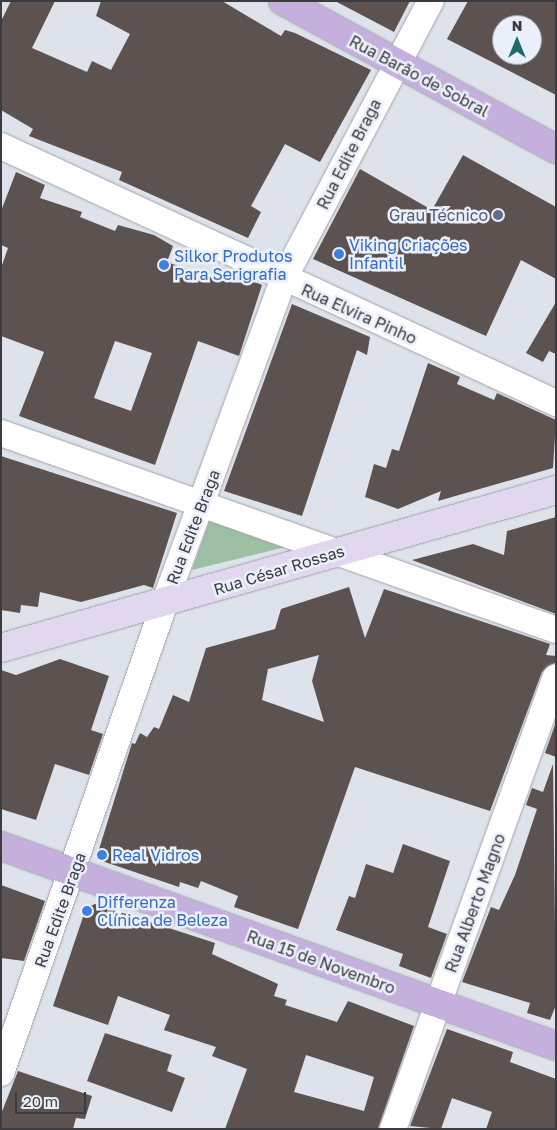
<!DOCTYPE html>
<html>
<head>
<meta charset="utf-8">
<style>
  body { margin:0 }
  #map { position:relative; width:557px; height:1130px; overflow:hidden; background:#dee2eb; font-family:"Golos Text",sans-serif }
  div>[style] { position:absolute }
  .green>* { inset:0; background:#9dbfa4 }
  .building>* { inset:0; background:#5c5350 }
  .roads { filter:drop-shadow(0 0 1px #a0a3ac) drop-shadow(0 0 1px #a0a3ac) }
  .street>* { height:26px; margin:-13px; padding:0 13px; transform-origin:13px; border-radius:13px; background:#fff }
  .secondary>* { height:28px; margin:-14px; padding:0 14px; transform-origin:14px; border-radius:14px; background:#e1d7ee }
  .primary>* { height:28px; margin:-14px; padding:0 14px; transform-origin:14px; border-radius:14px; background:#c4afdd }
  .dots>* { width:14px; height:14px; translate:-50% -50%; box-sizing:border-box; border:2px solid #ebeff9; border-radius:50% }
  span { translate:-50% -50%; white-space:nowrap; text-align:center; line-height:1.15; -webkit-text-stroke:5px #ebeff9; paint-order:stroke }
  .street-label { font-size:16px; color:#3b3c40 }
  .service-label { font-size:16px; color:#4e5e75 }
  .right { translate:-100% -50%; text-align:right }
  .shop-label { font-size:16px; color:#366cbe }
  .left { translate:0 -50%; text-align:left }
  .frame { position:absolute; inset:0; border:2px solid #3b3c40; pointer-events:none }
  .north { position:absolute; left:492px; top:15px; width:50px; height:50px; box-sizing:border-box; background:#ebeff9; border:1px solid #a5a7af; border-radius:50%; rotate:0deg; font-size:14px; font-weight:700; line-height:20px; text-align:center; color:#3b3c40 }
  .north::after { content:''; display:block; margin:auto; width:18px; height:22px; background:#1f6b6a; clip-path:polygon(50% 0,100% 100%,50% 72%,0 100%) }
  .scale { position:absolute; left:15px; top:1092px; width:71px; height:22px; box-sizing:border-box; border:2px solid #3b3c40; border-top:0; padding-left:6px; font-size:15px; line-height:18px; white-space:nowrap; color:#3b3c40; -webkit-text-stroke:4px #ebeff9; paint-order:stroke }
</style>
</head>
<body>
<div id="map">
  <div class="green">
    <div style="clip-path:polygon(213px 511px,302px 543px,192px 570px)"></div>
  </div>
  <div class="building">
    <div style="clip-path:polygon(11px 1px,55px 1px,32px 48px,87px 72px,92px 61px,111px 70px,130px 34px,96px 16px,101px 1px,222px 1px,281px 36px,285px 30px,295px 33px,371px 70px,320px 162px,285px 144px,251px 206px,261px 212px,248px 238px,119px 180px,122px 172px,29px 136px,33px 129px,1px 110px,1px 21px)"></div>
    <div style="clip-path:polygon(335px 1px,410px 1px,394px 32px)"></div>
    <div style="clip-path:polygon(evenodd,468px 1px,556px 1px,556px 95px,447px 39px,468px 1px,502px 25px,532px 25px,532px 55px,502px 55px,502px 25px)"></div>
    <div style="clip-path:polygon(463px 155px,556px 207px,556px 279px,521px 260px,486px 336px,313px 259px,360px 169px,432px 210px)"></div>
    <div style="clip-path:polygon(evenodd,16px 172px,45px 185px,40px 198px,82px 212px,80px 217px,115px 231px,118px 225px,154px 235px,173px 246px,167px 262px,221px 281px,226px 270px,262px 285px,239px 356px,198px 341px,155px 465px,19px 416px,44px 352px,1px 336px,1px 268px,8px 248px,1px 245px,1px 211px,16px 172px,115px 341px,152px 353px,131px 411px,94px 398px,115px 341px)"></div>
    <div style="clip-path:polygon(556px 302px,556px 354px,549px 351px,543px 362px,526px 353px)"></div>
    <div style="clip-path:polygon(292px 304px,370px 337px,367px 355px,357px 350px,302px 516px,224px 491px)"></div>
    <div style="clip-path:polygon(428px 363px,460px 377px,457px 384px,494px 400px,497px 393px,556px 420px,553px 468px,438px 501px,441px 491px,398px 509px,365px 497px,374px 464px,386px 468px,392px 449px,399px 451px)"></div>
    <div style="clip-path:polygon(1px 456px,177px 513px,153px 588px,144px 585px,81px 602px,40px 592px,38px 607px,21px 605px,20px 613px,1px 610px)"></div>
    <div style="clip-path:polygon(556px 517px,556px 614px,412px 560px,473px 544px,504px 555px,507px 531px)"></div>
    <div style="clip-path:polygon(evenodd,349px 587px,365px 638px,384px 589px,550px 644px,546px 655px,556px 656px,556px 662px,542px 672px,490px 811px,355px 767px,298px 929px,234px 907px,238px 896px,201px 881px,198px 888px,180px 882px,179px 887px,96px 859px,132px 743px,135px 744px,140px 733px,147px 737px,154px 727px,159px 729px,173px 695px,189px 702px,206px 648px,275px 629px,281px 609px,349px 587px,319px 655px,312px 681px,324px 722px,262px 700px,268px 669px,319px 655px)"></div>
    <div style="clip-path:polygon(60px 659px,109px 676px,91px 730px,103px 734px,89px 775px,55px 764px,36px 820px,1px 809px,1px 670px,16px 675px)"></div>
    <div style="clip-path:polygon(556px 722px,556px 757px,545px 753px)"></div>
    <div style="clip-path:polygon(553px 764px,556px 1005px,550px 1020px,527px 1013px,530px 1003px,462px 982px,491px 907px,499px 910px,515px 875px,537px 809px,526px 805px,532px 788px,543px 792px)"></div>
    <div style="clip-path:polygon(403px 844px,450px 861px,428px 927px,447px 934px,431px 978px,399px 966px,403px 954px,336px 930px,349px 896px,355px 898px,366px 864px,393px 873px)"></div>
    <div style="clip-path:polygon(1px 885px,45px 901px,24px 961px,1px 958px)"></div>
    <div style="clip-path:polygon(evenodd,95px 904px,215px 943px,212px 954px,278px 984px,274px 996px,287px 1000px,285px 1005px,337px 1022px,348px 1001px,414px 1026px,378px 1129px,225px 1129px,247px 1069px,212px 1056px,216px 1047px,164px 1030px,170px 1015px,118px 996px,108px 1025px,53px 1006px,86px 908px,95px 904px,306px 1055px,374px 1077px,364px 1111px,294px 1092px,306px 1055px)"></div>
    <div style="clip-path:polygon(447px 1029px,513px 1052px,510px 1062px,556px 1079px,556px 1129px,486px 1129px,492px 1112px,452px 1098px,441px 1129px,410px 1126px)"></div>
    <div style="clip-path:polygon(105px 1033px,172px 1055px,167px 1071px,185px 1078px,172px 1112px,87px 1081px)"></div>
    <div style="clip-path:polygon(18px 1071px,92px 1096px,85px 1119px,76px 1118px,73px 1129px,1px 1129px,1px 1114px)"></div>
  </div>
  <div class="roads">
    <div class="street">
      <div style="left:1px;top:146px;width:612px;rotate:24.85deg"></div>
      <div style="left:1px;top:433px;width:589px;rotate:19.54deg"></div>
      <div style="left:1px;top:1073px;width:497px;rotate:-70.8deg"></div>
      <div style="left:164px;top:604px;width:345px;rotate:-69.8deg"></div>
      <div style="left:283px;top:280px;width:316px;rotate:-62.1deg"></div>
      <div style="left:393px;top:1129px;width:480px;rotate:-70.2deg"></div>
    </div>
    <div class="secondary">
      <div style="left:1px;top:648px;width:577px;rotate:-15.89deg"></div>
    </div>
    <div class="primary">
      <div style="left:283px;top:1px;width:311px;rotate:28.5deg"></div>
      <div style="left:1px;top:846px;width:590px;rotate:19.82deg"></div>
    </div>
  </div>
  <div class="dots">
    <div style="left:498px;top:215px;background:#5c6f8a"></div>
    <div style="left:339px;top:254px;background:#3f7fe0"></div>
    <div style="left:164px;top:265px;background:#3f7fe0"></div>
    <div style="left:102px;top:855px;background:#3f7fe0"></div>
    <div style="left:87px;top:911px;background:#3f7fe0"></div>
  </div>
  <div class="street-label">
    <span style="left:419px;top:76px;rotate:28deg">Rua Barão de Sobral</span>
    <span style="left:349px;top:154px;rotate:-63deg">Rua Edite Braga</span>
    <span style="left:359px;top:314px;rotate:24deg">Rua Elvira Pinho</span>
    <span style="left:193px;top:527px;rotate:-69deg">Rua Edite Braga</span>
    <span style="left:279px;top:570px;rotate:-17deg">Rua César Rossas</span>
    <span style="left:475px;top:903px;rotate:-70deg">Rua Alberto Magno</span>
    <span style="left:60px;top:910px;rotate:-70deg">Rua Edite Braga</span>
    <span style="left:321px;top:962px;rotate:20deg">Rua 15 de Novembro</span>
  </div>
  <div class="service-label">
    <span class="right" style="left:488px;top:215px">Grau Técnico</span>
  </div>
  <div class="shop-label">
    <span class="left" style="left:349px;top:254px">Viking Criações<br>Infantil</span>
    <span class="left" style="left:174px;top:265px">Silkor Produtos<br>Para Serigrafia</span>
    <span class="left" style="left:112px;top:855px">Real Vidros</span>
    <span class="left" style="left:97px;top:911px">Differenza<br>Clínica de Beleza</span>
  </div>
  <div class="frame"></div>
  <div class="north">N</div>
  <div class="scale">20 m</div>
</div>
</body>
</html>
